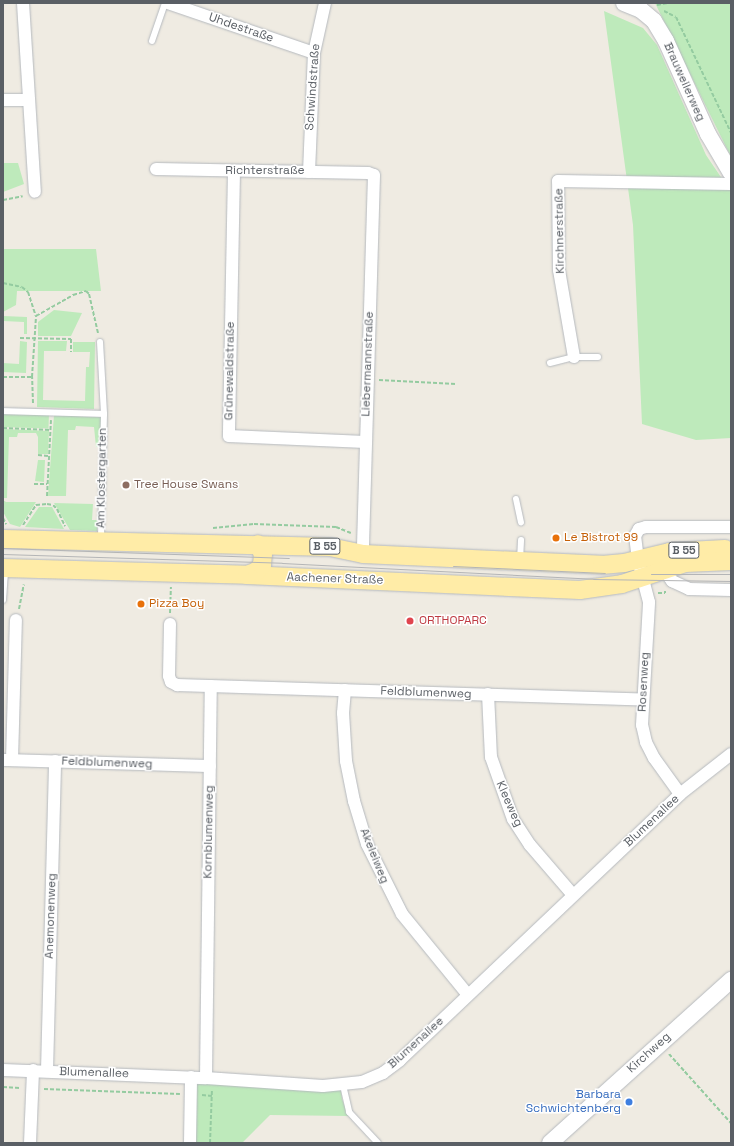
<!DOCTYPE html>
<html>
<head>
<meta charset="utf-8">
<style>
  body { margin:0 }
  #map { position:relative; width:734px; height:1146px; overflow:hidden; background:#efebe2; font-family:"Space Grotesk",sans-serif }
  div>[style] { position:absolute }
  .green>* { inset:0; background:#beeabb; transform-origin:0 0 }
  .path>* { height:2px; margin-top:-1px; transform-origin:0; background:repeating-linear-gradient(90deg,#94cba0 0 4px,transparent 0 6px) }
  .roads { filter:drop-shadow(0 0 1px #b5b9be) drop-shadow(0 0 1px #b5b9be) }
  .lane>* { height:6px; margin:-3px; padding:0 3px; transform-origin:3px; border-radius:3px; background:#fff }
  .street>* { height:12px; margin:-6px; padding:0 6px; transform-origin:6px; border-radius:6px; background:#fff }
  .secondary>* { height:16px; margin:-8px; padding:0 8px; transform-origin:8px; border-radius:8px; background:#fff }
  .primary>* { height:18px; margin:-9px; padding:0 9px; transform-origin:9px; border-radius:9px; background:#ffeca7 }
  .tram>* { height:1px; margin:-0.5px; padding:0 0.5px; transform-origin:0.5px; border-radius:0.5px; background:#b4b5b6 }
  .dots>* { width:11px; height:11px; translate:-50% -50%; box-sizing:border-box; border:2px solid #fff; border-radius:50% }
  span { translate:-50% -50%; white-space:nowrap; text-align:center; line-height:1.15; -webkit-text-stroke:3px #fff; paint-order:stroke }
  .shield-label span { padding:1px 3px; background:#fff; border:1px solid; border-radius:3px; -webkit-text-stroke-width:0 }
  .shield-label { font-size:11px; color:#5a5f65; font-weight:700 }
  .street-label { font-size:12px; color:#5a5f65 }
  .education-label { font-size:12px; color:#785e54 }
  .left { translate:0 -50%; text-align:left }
  .food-label { font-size:12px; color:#c56008 }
  .health-label { font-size:12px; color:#be3a42 }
  .shop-label { font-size:12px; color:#366cbe }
  .right { translate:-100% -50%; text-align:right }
  .frame { position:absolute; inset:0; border:4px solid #5a5f65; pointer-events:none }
</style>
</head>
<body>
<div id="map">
  <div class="green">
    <div style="clip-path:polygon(655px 3px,731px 3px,731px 157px)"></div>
    <div style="clip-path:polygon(604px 11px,643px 28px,657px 45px,706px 155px,731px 192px,731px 438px,696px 440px,642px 424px,633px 225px)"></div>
    <div style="clip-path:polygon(3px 163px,18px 163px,24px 184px,3px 192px)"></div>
    <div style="clip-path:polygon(96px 249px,101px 291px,17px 291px,16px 305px,3px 312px,3px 249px)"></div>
    <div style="clip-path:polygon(54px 310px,82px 313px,71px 336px,38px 336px,38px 322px)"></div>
    <div style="clip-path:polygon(3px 316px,27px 317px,27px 334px,24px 334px,24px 322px,3px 321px)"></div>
    <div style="clip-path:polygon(20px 341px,27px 342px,26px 373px,3px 372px,3px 363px,19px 364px)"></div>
    <div style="clip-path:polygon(38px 341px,67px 341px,66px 351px,44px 351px,43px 400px,85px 401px,86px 367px,89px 367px,90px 352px,73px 352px,73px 342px,95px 342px,94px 409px,37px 407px)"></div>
    <div style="left:3px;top:413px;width:46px;height:14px;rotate:2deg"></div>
    <div style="clip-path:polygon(54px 415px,101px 417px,100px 447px,96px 447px,94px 427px,76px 426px,75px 430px,68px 430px,66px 496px,48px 496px)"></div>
    <div style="clip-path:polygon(3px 429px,49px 431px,48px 454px,38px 454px,38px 437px,36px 433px,18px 433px,17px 437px,9px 437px,7px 498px,3px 498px)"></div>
    <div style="clip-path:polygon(38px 460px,45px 460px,44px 482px,35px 481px)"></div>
    <div style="clip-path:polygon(3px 500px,6px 502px,36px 502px,20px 527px,10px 524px,3px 512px)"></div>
    <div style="clip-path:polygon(54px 503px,93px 504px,92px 520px,98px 520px,97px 531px,70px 530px)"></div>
    <div style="clip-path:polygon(39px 507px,52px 507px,64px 529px,25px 527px)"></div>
    <div style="clip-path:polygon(193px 1079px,341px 1088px,342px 1099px,349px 1116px,270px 1115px,242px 1143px,192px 1143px)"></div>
  </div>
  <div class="path">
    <div style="left:657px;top:5px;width:11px;rotate:-10deg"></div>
    <div style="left:664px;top:11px;width:13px;rotate:27deg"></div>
    <div style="left:676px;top:17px;width:128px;rotate:64.6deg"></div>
    <div style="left:3px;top:200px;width:20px;rotate:-11deg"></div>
    <div style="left:3px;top:283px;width:19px;rotate:12deg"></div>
    <div style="left:22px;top:287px;width:8px;rotate:40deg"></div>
    <div style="left:28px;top:292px;width:25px;rotate:72deg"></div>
    <div style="left:20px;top:338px;width:51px;rotate:1.1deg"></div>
    <div style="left:71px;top:339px;width:13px;rotate:90deg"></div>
    <div style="left:3px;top:377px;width:29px"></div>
    <div style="left:379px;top:380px;width:77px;rotate:3deg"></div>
    <div style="left:33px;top:403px;width:26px;rotate:-92deg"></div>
    <div style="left:32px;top:377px;width:61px;rotate:-86.2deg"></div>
    <div style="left:36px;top:316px;width:43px;rotate:-29.6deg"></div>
    <div style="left:73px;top:295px;width:14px;rotate:-17deg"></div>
    <div style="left:86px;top:291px;width:4px;rotate:45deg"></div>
    <div style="left:89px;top:294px;width:40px;rotate:77deg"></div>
    <div style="left:3px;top:428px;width:48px;rotate:2.4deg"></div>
    <div style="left:38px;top:455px;width:10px;rotate:6deg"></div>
    <div style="left:34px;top:484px;width:13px"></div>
    <div style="left:47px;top:496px;width:76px;rotate:-87deg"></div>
    <div style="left:3px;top:518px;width:7px;rotate:63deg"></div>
    <div style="left:23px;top:525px;width:24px;rotate:-57deg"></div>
    <div style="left:36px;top:505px;width:11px;rotate:-5deg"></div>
    <div style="left:47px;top:504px;width:6px;rotate:9deg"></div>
    <div style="left:53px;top:505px;width:6px;rotate:45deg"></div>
    <div style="left:57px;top:509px;width:19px;rotate:65deg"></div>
    <div style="left:213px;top:528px;width:41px;rotate:-5.6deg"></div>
    <div style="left:254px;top:524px;width:82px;rotate:2.1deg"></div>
    <div style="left:336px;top:527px;width:16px;rotate:22deg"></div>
    <div style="left:658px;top:593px;width:7px"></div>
    <div style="left:665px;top:593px;width:2px;rotate:-90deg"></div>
    <div style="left:19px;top:609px;width:25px;rotate:-79deg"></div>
    <div style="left:170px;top:613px;width:26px;rotate:-88deg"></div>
    <div style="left:669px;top:1054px;width:93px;rotate:48.1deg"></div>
    <div style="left:3px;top:1087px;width:17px;rotate:3deg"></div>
    <div style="left:44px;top:1089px;width:136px;rotate:2.1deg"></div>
    <div style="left:202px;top:1095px;width:10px;rotate:6deg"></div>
    <div style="left:210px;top:1143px;width:54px;rotate:-87.9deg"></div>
  </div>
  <div class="roads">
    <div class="lane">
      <div style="left:152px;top:41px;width:40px;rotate:-71.1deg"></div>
      <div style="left:100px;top:342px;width:72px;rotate:86.8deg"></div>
      <div style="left:104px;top:414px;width:126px;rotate:91.4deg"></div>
      <div style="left:550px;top:363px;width:25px;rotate:-14deg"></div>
      <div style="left:574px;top:357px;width:24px"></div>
      <div style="left:3px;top:411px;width:101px;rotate:1.7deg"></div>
      <div style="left:516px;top:499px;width:24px;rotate:78deg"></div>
      <div style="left:520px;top:560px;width:20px;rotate:-87deg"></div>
      <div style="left:3px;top:600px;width:31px;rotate:-86deg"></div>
      <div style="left:343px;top:1085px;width:28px;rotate:77deg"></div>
      <div style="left:349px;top:1112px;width:42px;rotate:46.9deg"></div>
    </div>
    <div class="street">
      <div style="left:23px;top:3px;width:189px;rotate:86.4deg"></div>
      <div style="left:168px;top:3px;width:154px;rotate:18.9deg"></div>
      <div style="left:3px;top:100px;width:26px"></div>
      <div style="left:156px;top:169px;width:212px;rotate:1.1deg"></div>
      <div style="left:368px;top:173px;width:6px;rotate:18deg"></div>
      <div style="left:374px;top:175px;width:379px;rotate:91.7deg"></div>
      <div style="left:234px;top:171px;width:265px;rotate:91.1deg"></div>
      <div style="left:229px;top:436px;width:136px;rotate:2.5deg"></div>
      <div style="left:309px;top:172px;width:119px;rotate:-87.6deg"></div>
      <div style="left:314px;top:53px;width:51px;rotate:-77.6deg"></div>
      <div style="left:574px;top:357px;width:88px;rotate:-99.8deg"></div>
      <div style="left:559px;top:270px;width:89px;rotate:-90.6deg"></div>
      <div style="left:558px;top:181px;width:173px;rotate:1deg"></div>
      <div style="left:664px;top:570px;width:14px;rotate:54deg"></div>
      <div style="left:672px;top:581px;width:19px;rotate:25deg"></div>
      <div style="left:689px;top:589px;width:42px;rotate:1.4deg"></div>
      <div style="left:170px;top:624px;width:52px;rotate:91.1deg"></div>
      <div style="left:169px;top:676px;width:6px;rotate:72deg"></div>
      <div style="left:171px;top:682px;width:7px;rotate:27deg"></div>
      <div style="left:177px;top:685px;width:465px;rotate:1.8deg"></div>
      <div style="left:345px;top:690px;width:23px;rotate:95deg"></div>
      <div style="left:343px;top:713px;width:48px;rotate:86.4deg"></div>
      <div style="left:346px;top:761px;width:41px;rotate:78.7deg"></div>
      <div style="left:354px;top:801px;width:45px;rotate:73.2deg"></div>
      <div style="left:367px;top:844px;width:78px;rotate:63.4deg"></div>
      <div style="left:402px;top:914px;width:104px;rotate:50.8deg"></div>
      <div style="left:488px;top:694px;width:63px;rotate:87.3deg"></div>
      <div style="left:491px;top:757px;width:66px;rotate:70.5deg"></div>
      <div style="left:513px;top:819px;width:31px;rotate:57deg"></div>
      <div style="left:530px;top:845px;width:66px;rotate:49.3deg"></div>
      <div style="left:3px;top:760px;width:207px;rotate:1.7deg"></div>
      <div style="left:12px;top:760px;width:140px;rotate:-88.4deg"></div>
      <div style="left:680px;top:794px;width:44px;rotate:-125.8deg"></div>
      <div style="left:654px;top:758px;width:18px;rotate:-117deg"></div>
      <div style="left:646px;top:742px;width:17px;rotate:-103deg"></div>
      <div style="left:642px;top:725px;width:123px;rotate:-86.7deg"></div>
      <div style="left:649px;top:602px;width:43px;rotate:-104.7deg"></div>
      <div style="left:638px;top:560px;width:24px;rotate:-97deg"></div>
      <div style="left:635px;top:536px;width:8px;rotate:-60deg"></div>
      <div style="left:639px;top:529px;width:7px;rotate:-16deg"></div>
      <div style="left:646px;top:527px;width:85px"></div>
      <div style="left:3px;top:1070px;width:203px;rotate:2.3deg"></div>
      <div style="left:206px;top:1078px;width:117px;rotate:3.9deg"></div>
      <div style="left:323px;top:1086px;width:39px;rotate:-6deg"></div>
      <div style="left:362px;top:1082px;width:23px;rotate:-23deg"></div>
      <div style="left:383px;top:1073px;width:21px;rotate:-37deg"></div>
      <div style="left:400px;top:1060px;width:386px;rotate:-43.5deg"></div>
      <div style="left:680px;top:794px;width:65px;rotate:-38.1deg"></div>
      <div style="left:47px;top:1071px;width:310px;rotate:-88.5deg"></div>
      <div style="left:206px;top:1078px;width:392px;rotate:-89.3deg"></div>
      <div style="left:30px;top:1143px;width:73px;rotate:-87.6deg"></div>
      <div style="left:190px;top:1143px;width:66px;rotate:-89.1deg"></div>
    </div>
    <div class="secondary">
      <div style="left:624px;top:3px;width:18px;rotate:22deg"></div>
      <div style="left:641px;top:10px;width:17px;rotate:40deg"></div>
      <div style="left:654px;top:21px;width:23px;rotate:59deg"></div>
      <div style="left:666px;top:41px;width:102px;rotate:65.7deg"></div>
      <div style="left:708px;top:134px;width:45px;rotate:59.5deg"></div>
      <div style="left:550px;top:1143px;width:244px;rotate:-42deg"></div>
    </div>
    <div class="primary">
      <div style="left:3px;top:539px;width:327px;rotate:1.4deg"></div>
      <div style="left:330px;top:547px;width:34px;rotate:12deg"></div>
      <div style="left:363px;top:554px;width:239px;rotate:2.6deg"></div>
      <div style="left:602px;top:565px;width:22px;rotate:-5deg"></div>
      <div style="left:624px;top:563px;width:47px;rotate:-13.4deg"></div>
      <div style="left:670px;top:552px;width:55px;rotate:-3.1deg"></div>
      <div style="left:3px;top:568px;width:244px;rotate:1.6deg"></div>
      <div style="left:247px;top:575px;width:333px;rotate:2.6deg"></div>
      <div style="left:580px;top:590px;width:42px;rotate:-8.1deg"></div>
      <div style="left:622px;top:584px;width:66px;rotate:-18.4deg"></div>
      <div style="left:685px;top:563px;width:46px;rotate:-2.5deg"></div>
      <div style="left:247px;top:575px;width:11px;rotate:-22deg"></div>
      <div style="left:257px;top:571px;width:8px;rotate:-50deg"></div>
      <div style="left:262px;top:565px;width:11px;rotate:-85deg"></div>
      <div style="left:263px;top:554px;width:11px;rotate:-117deg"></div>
    </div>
  </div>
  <div class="tram">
    <div style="left:3px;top:548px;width:286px;rotate:2deg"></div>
    <div style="left:3px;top:554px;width:279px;rotate:1.8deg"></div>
    <div style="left:282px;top:563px;width:311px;rotate:2.9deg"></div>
    <div style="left:593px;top:579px;width:138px;rotate:0.8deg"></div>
    <div style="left:453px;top:566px;width:152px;rotate:2.6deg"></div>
    <div style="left:651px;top:574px;width:80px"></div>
  </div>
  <div class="dots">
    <div style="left:126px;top:485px;background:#8d6e63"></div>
    <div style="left:556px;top:538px;background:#e8710a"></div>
    <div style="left:141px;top:604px;background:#e8710a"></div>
    <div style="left:410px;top:621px;background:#e0444e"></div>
    <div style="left:629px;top:1102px;background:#3f7fe0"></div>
  </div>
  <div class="shield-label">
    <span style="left:325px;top:546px">B 55</span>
    <span style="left:684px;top:550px">B 55</span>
  </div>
  <div class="street-label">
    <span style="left:241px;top:28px;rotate:19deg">Uhdestraße</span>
    <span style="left:684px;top:82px;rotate:66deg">Brauweilerweg</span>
    <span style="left:313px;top:87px;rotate:-86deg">Schwindstraße</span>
    <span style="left:265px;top:171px">Richterstraße</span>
    <span style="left:560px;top:231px;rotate:-91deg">Kirchnerstraße</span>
    <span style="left:368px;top:364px;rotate:-88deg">Liebermannstraße</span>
    <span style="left:230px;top:371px;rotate:-89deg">Grünewaldstraße</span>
    <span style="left:102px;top:478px;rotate:-89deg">Am Klostergarten</span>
    <span style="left:335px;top:579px;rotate:2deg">Aachener Straße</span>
    <span style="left:644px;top:682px;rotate:-87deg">Rosenweg</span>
    <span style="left:426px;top:693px;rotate:2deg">Feldblumenweg</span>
    <span style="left:107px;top:763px;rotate:2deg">Feldblumenweg</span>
    <span style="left:509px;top:804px;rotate:66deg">Kleeweg</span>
    <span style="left:652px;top:821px;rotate:-43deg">Blumenallee</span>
    <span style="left:209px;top:832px;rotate:-89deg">Kornblumenweg</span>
    <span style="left:374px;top:856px;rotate:68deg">Akeleiweg</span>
    <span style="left:51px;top:916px;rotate:-88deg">Anemonenweg</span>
    <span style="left:416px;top:1043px;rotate:-42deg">Blumenallee</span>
    <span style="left:649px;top:1053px;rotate:-42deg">Kirchweg</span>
    <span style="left:94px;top:1073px;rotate:2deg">Blumenallee</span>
  </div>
  <div class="education-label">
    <span class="left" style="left:134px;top:485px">Tree House Swans</span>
  </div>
  <div class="food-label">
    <span class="left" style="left:564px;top:538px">Le Bistrot 99</span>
    <span class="left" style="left:149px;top:604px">Pizza Boy</span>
  </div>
  <div class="health-label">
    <span class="left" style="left:419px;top:621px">ORTHOPARC</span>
  </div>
  <div class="shop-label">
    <span class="right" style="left:621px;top:1102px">Barbara<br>Schwichtenberg</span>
  </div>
  <div class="frame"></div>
</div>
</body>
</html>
